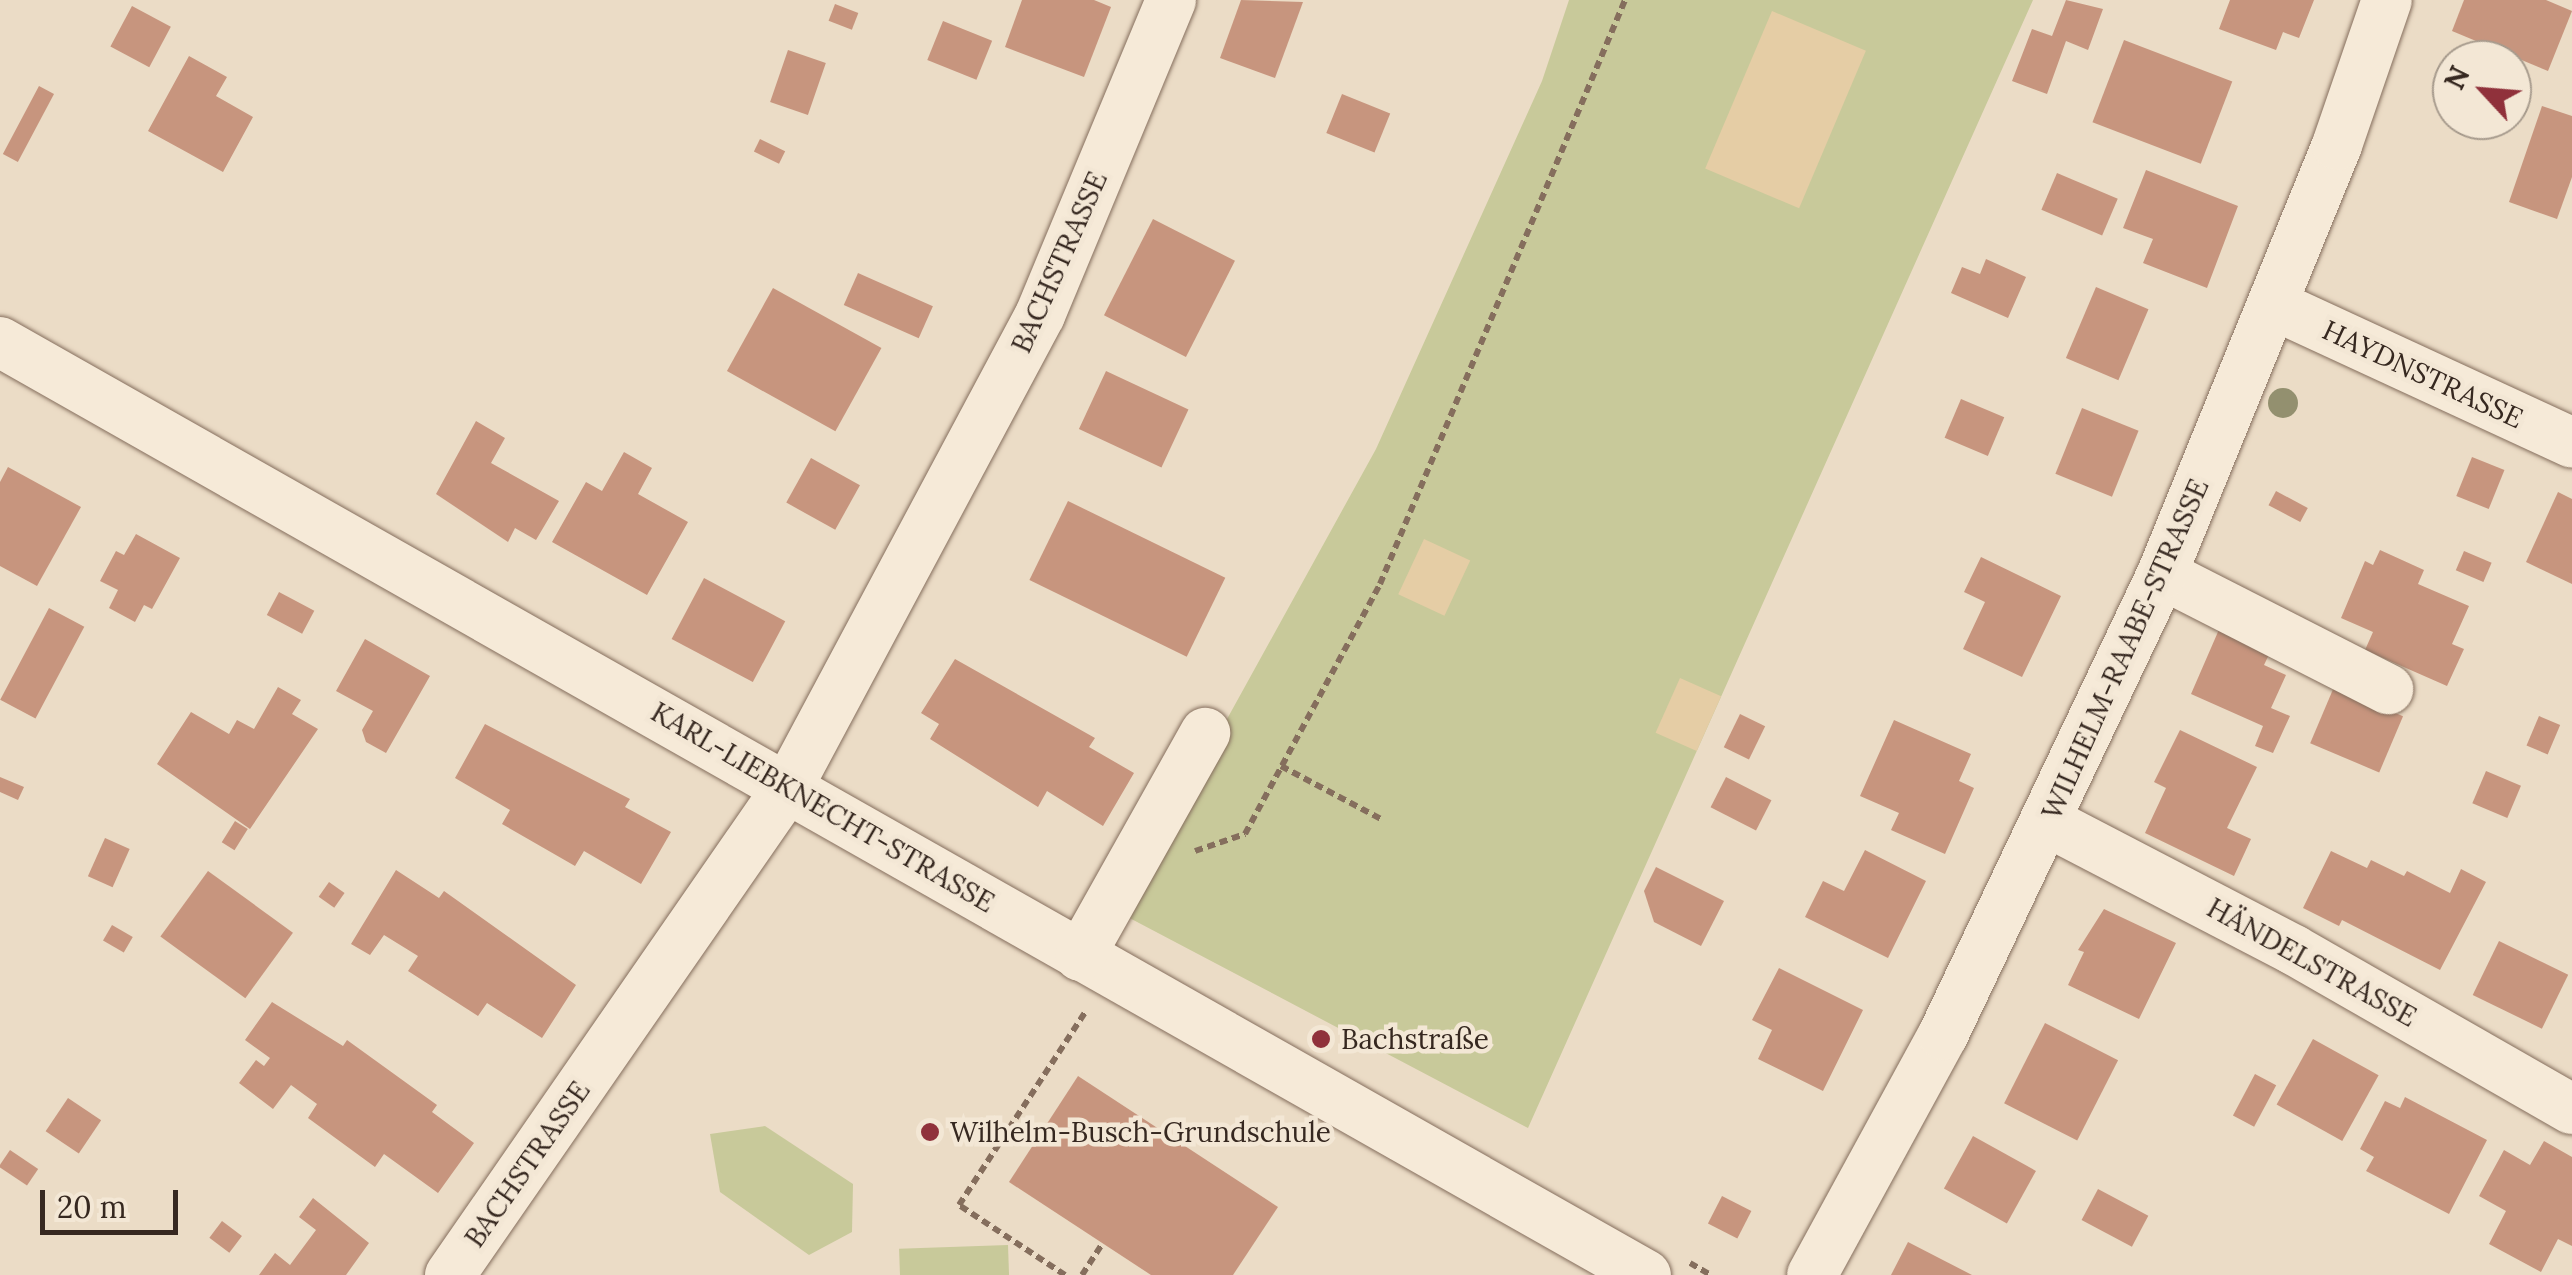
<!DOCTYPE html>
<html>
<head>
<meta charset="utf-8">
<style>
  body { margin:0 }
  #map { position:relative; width:2572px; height:1275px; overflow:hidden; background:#ebdcc6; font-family:Lora,serif }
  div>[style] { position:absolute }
  .green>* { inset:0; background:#c8c99a; transform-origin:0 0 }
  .sand>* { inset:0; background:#e5cda5; transform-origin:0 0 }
  .building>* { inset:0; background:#c7957e; transform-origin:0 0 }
  .path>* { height:6px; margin-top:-3px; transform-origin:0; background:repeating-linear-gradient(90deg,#856e5d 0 8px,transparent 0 13px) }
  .roads { filter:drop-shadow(0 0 2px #856e5d) drop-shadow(0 0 2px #856e5d) }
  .minor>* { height:50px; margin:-25px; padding:0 25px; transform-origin:25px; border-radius:25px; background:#f6ead8 }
  .trees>* { width:30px; height:30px; margin:-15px; border-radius:50%; background:#93906f }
  .dots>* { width:28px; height:28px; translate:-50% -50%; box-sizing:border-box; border:5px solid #f3e7d5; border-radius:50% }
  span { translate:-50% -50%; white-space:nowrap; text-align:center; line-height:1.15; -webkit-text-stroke:9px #f3e7d5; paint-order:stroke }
  .street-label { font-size:28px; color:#362820 }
  .poi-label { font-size:28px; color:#362820 }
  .left { translate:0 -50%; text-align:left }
  .north { position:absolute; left:2432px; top:40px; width:100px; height:100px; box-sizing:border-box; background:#f3e7d5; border:2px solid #a79b8d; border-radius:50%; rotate:296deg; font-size:28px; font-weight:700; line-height:40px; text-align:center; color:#362820 }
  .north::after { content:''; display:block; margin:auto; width:35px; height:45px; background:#90313b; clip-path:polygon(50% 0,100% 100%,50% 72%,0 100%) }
  .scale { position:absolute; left:40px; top:1190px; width:138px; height:45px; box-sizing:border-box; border:5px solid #362820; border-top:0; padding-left:12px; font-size:30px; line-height:35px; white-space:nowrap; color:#362820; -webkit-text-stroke:8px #f3e7d5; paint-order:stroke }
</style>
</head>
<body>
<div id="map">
  <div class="green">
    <div style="clip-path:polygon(1569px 0,2033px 0,1528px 1128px,1120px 913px,1376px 449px,1542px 81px)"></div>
    <div style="clip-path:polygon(765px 1126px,853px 1184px,852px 1232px,809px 1255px,720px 1192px,710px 1134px)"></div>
    <div style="left:1008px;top:1245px;width:30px;height:109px;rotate:88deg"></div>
  </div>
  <div class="sand">
    <div style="left:1772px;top:11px;width:102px;height:171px;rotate:23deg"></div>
    <div style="left:1424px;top:539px;width:51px;height:61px;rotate:25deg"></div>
    <div style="left:1680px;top:678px;width:45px;height:60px;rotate:24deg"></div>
  </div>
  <div class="building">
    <div style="clip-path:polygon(1022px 0,1094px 0,1111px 7px,1084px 77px,1005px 47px)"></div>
    <div style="clip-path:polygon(1241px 0,1303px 2px,1275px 78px,1220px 58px)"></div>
    <div style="clip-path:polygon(2066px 0,2103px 9px,2088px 50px,2066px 41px,2047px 94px,2012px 81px,2032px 29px,2052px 36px)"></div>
    <div style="clip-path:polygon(2230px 0,2314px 0,2299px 38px,2283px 32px,2276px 50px,2219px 29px)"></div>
    <div style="clip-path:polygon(2464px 0,2546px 0,2572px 11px,2548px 71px,2452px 31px)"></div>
    <div style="left:835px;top:4px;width:25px;height:18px;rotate:21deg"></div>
    <div style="left:132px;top:6px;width:44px;height:46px;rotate:28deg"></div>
    <div style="left:943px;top:21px;width:53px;height:42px;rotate:22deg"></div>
    <div style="left:2124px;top:40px;width:116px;height:88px;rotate:21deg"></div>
    <div style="left:788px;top:50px;width:40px;height:55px;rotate:19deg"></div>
    <div style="clip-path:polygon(189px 56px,227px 77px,216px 96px,253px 117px,223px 172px,148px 131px)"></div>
    <div style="left:39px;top:86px;width:17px;height:77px;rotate:28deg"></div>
    <div style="left:1342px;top:94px;width:52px;height:42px;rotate:22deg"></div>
    <div style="clip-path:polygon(2542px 106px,2572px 116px,2572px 177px,2557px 219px,2509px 202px)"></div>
    <div style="left:760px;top:139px;width:28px;height:14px;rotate:26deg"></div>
    <div style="clip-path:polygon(2146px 170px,2238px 206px,2207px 288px,2143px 263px,2153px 239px,2123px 228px)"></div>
    <div style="left:2057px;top:173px;width:66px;height:40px;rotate:23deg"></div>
    <div style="left:1153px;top:219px;width:92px;height:108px;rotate:27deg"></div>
    <div style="clip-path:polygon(1986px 259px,2026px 277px,2008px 318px,1951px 293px,1962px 267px,1980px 274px)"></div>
    <div style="left:858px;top:273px;width:82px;height:35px;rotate:24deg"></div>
    <div style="left:2096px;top:287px;width:57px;height:77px;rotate:23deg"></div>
    <div style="left:773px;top:288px;width:124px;height:95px;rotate:29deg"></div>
    <div style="left:1106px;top:371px;width:91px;height:64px;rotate:25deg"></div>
    <div style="left:1961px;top:399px;width:47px;height:42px;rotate:23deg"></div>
    <div style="left:2082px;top:408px;width:61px;height:71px;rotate:22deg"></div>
    <div style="clip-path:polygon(476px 421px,505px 438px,491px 463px,559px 501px,536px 540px,515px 528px,508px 542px,436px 494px)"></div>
    <div style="clip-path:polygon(624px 452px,652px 468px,638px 494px,688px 522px,647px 595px,552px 542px,586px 482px,602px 491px)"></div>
    <div style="left:2472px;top:457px;width:35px;height:42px;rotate:22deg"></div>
    <div style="left:811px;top:458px;width:56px;height:51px;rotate:29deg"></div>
    <div style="clip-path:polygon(8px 467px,81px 507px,37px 586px,0 566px,0 482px)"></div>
    <div style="left:2276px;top:491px;width:36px;height:16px;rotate:28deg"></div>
    <div style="clip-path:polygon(2558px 492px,2572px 499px,2572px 584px,2526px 562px)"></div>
    <div style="left:1068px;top:501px;width:175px;height:88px;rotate:26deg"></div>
    <div style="clip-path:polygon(136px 534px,180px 558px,152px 609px,144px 605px,135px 622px,109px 608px,118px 590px,100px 581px,116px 551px,124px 555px)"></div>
    <div style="clip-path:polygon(2380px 550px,2424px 570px,2418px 584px,2469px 606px,2452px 644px,2464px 649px,2447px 686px,2365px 650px,2373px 632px,2341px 618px,2365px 561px,2373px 565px)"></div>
    <div style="left:2464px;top:551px;width:30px;height:21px;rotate:23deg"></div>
    <div style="clip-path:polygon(1981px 557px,2061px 596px,2022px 677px,1963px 649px,1985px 602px,1964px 592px)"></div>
    <div style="left:704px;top:578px;width:92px;height:69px;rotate:28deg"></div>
    <div style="left:279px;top:592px;width:40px;height:26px;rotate:28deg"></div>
    <div style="left:49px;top:608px;width:40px;height:104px;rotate:28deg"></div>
    <div style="clip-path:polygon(2224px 618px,2276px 640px,2264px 665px,2286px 675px,2271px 708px,2290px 716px,2273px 753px,2255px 746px,2263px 726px,2191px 694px)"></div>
    <div style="clip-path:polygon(365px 639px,430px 676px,386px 753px,366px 742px,362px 730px,373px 711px,336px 691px)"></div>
    <div style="clip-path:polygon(955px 659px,1095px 738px,1089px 747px,1134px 773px,1103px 826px,1047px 791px,1038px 807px,930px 739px,939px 724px,921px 713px)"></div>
    <div style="clip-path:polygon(278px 687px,301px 700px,292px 714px,318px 729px,250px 829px,157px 764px,191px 712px,229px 734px,237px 720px,254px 729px)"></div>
    <div style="left:2334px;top:687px;width:75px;height:61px;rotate:23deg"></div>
    <div style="left:1740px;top:714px;width:28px;height:37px;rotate:26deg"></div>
    <div style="left:2539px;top:716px;width:23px;height:32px;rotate:23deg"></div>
    <div style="clip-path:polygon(1894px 720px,1971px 754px,1959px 781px,1974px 788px,1945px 854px,1891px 830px,1899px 813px,1860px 796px)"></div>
    <div style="clip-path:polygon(485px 724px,630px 799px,625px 807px,671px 832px,641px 884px,584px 851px,575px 866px,502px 824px,510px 810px,455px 778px)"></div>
    <div style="clip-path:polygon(2180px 730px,2257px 767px,2227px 828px,2251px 839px,2234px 876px,2145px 833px,2166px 788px,2154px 782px)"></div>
    <div style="left:2486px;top:771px;width:38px;height:35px;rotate:23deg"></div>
    <div style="clip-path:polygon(0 777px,24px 787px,18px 800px,0 792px)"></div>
    <div style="left:1726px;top:777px;width:51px;height:34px;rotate:27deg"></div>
    <div style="left:235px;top:821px;width:15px;height:25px;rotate:32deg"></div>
    <div style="left:105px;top:838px;width:27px;height:42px;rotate:24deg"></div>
    <div style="clip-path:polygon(1865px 850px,1926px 881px,1888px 958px,1805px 917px,1823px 881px,1844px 891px)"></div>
    <div style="clip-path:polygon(2331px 851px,2367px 868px,2371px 860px,2404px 876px,2407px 871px,2450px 893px,2461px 869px,2486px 882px,2440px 970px,2342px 920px,2339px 926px,2303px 908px)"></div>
    <div style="clip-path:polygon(1656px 867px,1724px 901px,1701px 946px,1654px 922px,1644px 891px)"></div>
    <div style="clip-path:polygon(396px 870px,439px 898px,444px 891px,576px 985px,542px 1038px,487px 1003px,478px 1016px,408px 971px,418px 956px,384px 935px,370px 955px,351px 944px)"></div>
    <div style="left:208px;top:871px;width:105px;height:81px;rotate:36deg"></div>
    <div style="left:329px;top:882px;width:19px;height:18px;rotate:35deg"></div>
    <div style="clip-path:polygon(2104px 909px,2176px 943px,2139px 1019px,2068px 985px,2084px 952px,2078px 950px)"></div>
    <div style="left:112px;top:925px;width:24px;height:18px;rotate:30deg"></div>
    <div style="left:2499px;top:941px;width:77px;height:60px;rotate:26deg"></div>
    <div style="clip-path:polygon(1779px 968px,1863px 1010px,1823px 1091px,1758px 1059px,1772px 1030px,1752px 1020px)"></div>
    <div style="clip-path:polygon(272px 1002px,343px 1046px,347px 1040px,437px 1105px,432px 1112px,474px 1143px,438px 1193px,384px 1154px,375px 1167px,308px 1118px,317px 1104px,291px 1085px,273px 1109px,239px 1083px,256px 1060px,264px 1066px,270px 1058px,245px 1040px)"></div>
    <div style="left:2045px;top:1023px;width:82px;height:90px;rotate:27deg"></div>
    <div style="left:2313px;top:1039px;width:75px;height:75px;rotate:29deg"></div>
    <div style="left:2255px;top:1074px;width:24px;height:47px;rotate:28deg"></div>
    <div style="clip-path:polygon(1078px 1076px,1278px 1207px,1233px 1275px,1151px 1275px,1009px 1182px)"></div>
    <div style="clip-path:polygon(2405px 1097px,2487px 1140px,2449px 1214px,2366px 1171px,2374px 1157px,2360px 1149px,2385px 1101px,2400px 1108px)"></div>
    <div style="left:68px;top:1098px;width:40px;height:40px;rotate:34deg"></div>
    <div style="left:1973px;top:1136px;width:72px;height:60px;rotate:29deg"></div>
    <div style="clip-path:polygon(2544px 1141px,2572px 1157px,2572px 1246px,2558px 1239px,2541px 1272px,2489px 1244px,2506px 1211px,2479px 1196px,2504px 1150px,2530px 1165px)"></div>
    <div style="left:10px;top:1150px;width:34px;height:20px;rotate:34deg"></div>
    <div style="left:2098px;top:1189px;width:57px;height:35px;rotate:28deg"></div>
    <div style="left:1722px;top:1196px;width:33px;height:31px;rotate:27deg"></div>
    <div style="clip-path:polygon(313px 1198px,369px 1243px,346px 1275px,259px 1275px,275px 1253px,290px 1265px,316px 1230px,299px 1217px)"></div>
    <div style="left:222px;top:1221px;width:25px;height:21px;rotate:37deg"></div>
    <div style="clip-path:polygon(1908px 1242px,1972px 1275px,1891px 1275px)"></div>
  </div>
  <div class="path">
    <div style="left:1281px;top:766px;width:115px;rotate:27.9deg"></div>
    <div style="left:1195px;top:851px;width:53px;rotate:-18.8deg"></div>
    <div style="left:1245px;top:834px;width:284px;rotate:-61.6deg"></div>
    <div style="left:1380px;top:584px;width:633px;rotate:-67.24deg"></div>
    <div style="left:1690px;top:1263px;width:24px;rotate:30deg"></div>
    <div style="left:1065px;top:1275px;width:127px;rotate:-146.6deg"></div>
    <div style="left:959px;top:1205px;width:232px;rotate:-56.8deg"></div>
    <div style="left:1082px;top:1275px;width:38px;rotate:-57deg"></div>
  </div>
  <div class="roads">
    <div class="minor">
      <div style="left:2274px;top:305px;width:328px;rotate:24.8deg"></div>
      <div style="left:0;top:342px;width:1892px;rotate:29.55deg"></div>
      <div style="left:2162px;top:574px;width:254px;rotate:27deg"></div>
      <div style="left:2048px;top:822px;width:277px;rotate:27.5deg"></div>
      <div style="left:2294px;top:950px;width:320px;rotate:29.8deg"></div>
      <div style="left:1080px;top:956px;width:256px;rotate:-60.7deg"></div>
      <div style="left:450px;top:1275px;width:594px;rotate:-55.29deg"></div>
      <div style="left:788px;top:787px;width:535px;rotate:-61.9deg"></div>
      <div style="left:1040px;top:315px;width:341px;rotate:-67.4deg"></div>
      <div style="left:1812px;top:1275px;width:273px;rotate:-61.4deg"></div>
      <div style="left:1943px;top:1035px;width:510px;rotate:-64.59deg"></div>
      <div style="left:2162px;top:574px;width:463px;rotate:-67.8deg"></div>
      <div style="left:2337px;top:145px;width:153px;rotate:-71deg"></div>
    </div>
  </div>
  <div class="trees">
    <div style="left:2283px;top:403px"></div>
  </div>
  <div class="dots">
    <div style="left:1321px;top:1039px;background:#90313b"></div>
    <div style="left:930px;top:1132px;background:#90313b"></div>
  </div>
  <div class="street-label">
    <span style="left:1059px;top:262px;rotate:-66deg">BACHSTRASSE</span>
    <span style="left:2423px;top:374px;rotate:25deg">HAYDNSTRASSE</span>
    <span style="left:2125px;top:649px;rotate:-66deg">WILHELM-RAABE-STRASSE</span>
    <span style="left:823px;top:807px;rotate:30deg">KARL-LIEBKNECHT-STRASSE</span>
    <span style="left:2312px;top:962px;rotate:29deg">HÄNDELSTRASSE</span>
    <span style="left:527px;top:1164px;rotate:-55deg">BACHSTRASSE</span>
  </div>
  <div class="poi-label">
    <span class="left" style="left:1341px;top:1039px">Bachstraße</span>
    <span class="left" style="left:950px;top:1132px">Wilhelm-Busch-Grundschule</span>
  </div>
  <div class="north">N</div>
  <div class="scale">20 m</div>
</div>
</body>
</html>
